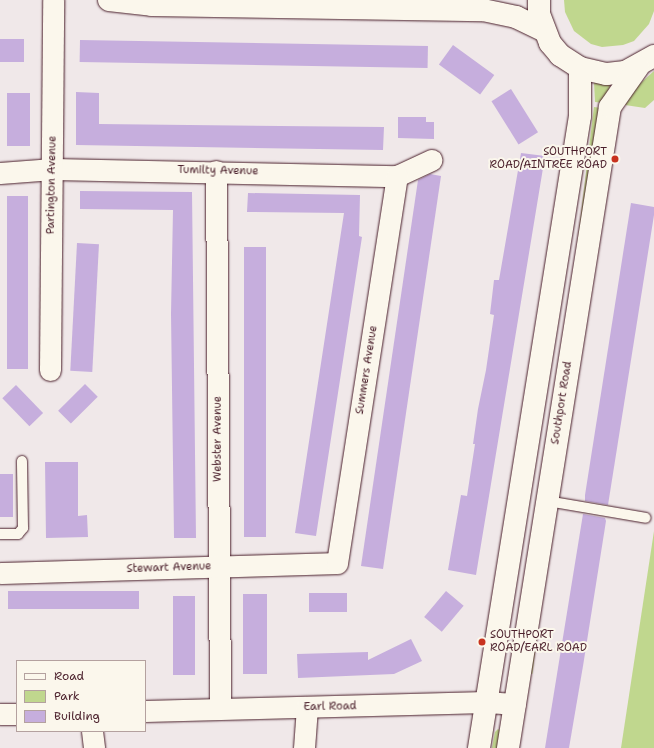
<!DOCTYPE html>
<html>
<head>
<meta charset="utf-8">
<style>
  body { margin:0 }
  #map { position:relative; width:654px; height:748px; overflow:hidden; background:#f0e8e9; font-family:"Shantell Sans",sans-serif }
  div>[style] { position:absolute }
  .green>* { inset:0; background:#c0d78e; transform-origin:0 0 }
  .building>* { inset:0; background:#c6aedd; transform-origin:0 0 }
  .roads { filter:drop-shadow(0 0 1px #4a1f2b) drop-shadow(0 0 1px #4a1f2b) }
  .lane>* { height:10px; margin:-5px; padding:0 5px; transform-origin:5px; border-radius:5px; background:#fbf7ec }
  .street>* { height:21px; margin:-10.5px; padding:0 10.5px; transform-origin:10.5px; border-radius:10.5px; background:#fbf7ec }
  .primary>* { height:22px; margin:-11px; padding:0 11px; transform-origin:11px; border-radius:11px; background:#fbf7ec }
  .dots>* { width:11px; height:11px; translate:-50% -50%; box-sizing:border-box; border:2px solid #fbf7ec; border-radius:50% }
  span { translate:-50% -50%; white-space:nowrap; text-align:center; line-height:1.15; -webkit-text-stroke:4px #fbf7ec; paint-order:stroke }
  .poi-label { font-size:11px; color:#4a1f2b }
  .right { translate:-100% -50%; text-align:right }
  .left { translate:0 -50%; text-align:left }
  .street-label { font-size:11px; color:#4a1f2b }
  .legend { position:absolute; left:16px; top:660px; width:130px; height:72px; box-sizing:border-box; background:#fbf7ec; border:1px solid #b4a19f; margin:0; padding:5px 7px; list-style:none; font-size:12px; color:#4a1f2b }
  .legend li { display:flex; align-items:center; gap:8px; height:20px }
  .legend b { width:20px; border:1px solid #b4a19f }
</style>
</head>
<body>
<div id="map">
  <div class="green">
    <div style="clip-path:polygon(564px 0,654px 0,654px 11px,649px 24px,634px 41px,623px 45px,602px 47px,591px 44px,574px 31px,565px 12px)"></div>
    <div style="clip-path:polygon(654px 71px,654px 100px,645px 108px,625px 105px,634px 89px)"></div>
    <div style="clip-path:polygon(594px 82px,609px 83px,610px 86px,604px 103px,595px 102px)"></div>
    <div style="left:594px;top:107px;width:8px;height:570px;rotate:7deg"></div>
    <div style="clip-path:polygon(654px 531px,654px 748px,621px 748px)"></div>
    <div style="clip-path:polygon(498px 729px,501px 731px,499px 748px,492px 748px,495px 732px)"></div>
  </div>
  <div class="building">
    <div style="left:0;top:39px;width:24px;height:23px"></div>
    <div style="left:80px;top:40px;width:348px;height:22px;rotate:1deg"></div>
    <div style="left:453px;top:45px;width:51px;height:24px;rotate:36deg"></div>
    <div style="left:511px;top:89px;width:51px;height:23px;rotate:58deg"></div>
    <div style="clip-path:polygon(76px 92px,99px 93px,99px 124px,384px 127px,383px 150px,76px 145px)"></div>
    <div style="left:7px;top:93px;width:23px;height:53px"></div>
    <div style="clip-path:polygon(398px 117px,426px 117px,426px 122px,434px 122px,434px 139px,398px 138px)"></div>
    <div style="clip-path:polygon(521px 153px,545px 156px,476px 575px,448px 570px,461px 495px,467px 496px,475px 444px,473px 444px,478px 409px,486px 370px,494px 315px,490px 314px,494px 280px,499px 280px)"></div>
    <div style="clip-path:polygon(430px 174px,441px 176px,383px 569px,361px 566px,418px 180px)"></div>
    <div style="clip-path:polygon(80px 191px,192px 192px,196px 538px,174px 538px,171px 314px,173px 210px,80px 209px)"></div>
    <div style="clip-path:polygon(248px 193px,360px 195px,359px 236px,362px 237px,316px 536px,295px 533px,344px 213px,247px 212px)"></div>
    <div style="left:7px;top:196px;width:21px;height:173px"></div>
    <div style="clip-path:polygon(631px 203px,654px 207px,654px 215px,608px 505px,585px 501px,585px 495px)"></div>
    <div style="left:77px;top:243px;width:22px;height:128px;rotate:3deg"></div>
    <div style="left:244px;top:247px;width:22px;height:290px"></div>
    <div style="left:85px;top:384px;width:18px;height:38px;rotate:45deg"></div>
    <div style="left:16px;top:385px;width:39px;height:19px;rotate:46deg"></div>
    <div style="clip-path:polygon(45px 462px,78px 462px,78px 516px,87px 515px,88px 537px,46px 538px)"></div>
    <div style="left:0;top:474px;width:13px;height:43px"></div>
    <div style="clip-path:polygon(583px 514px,605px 518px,606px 521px,583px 666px,569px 748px,545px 748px)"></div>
    <div style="left:139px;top:591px;width:18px;height:131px;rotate:90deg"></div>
    <div style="left:446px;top:591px;width:23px;height:34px;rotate:40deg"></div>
    <div style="left:347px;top:593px;width:19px;height:38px;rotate:90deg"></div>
    <div style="left:243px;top:594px;width:24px;height:80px"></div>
    <div style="left:173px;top:596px;width:22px;height:79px"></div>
    <div style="clip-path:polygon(411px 639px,422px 661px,394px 674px,298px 678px,297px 654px,368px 652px,368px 660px)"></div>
  </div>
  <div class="roads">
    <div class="lane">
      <div style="left:547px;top:501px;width:100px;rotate:9.7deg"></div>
      <div style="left:0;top:534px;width:18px"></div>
      <div style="left:18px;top:534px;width:8px;rotate:-50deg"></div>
      <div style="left:23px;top:528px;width:67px;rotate:-90.9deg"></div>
    </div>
    <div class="street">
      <div style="left:216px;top:171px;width:537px;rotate:89.57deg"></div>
      <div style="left:0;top:173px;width:53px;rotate:-4.3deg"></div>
      <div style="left:53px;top:169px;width:344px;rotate:1.2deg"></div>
      <div style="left:397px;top:176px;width:38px;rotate:-25deg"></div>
      <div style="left:50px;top:370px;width:370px;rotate:-89.5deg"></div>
      <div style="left:0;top:573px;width:337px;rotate:-1.7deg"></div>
      <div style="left:337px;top:563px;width:392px;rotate:-81.2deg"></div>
      <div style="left:145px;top:711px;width:341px;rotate:-1.5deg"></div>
      <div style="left:486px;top:702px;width:29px;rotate:4deg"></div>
      <div style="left:0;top:714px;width:17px"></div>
      <div style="left:92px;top:731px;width:17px;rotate:83deg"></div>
      <div style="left:304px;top:748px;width:41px;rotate:-85.8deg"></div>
    </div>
    <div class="primary">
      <div style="left:109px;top:0;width:43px;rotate:6.6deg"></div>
      <div style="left:152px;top:5px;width:331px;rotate:0.9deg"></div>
      <div style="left:483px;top:10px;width:34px;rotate:12deg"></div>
      <div style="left:516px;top:17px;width:30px;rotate:26deg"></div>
      <div style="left:539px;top:0;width:14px;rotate:90deg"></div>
      <div style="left:539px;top:14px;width:31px;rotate:69deg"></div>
      <div style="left:550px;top:43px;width:16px;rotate:50deg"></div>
      <div style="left:560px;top:55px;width:24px;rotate:33deg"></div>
      <div style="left:580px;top:68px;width:27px;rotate:13deg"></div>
      <div style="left:606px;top:74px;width:19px;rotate:-6deg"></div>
      <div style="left:625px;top:72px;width:33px;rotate:-29deg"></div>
      <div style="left:479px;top:748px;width:640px;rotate:-80.92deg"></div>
      <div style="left:580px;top:116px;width:48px;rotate:-90deg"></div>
      <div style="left:508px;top:748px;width:649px;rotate:-80.96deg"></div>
      <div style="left:610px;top:107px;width:49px;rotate:-55deg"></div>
    </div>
  </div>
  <div class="dots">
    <div style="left:615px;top:159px;background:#c8321e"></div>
    <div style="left:482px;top:642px;background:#c8321e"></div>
  </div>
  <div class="poi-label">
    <span class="right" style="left:607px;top:159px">SOUTHPORT<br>ROAD/AINTREE ROAD</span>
    <span class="left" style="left:490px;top:642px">SOUTHPORT<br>ROAD/EARL ROAD</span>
  </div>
  <div class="street-label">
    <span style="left:218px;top:171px;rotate:1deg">Tumilty Avenue</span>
    <span style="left:52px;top:185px;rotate:-89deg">Partington Avenue</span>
    <span style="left:367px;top:370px;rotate:-81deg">Summers Avenue</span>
    <span style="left:562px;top:403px;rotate:-81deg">Southport Road</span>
    <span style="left:218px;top:439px;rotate:-90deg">Webster Avenue</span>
    <span style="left:169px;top:568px;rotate:-2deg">Stewart Avenue</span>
    <span style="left:330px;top:707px;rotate:-1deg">Earl Road</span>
  </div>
  <ul class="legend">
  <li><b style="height:5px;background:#fbf7ec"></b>Road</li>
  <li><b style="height:11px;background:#c0d78e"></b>Park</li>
  <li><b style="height:11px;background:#c6aedd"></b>Building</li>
  </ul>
</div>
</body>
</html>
